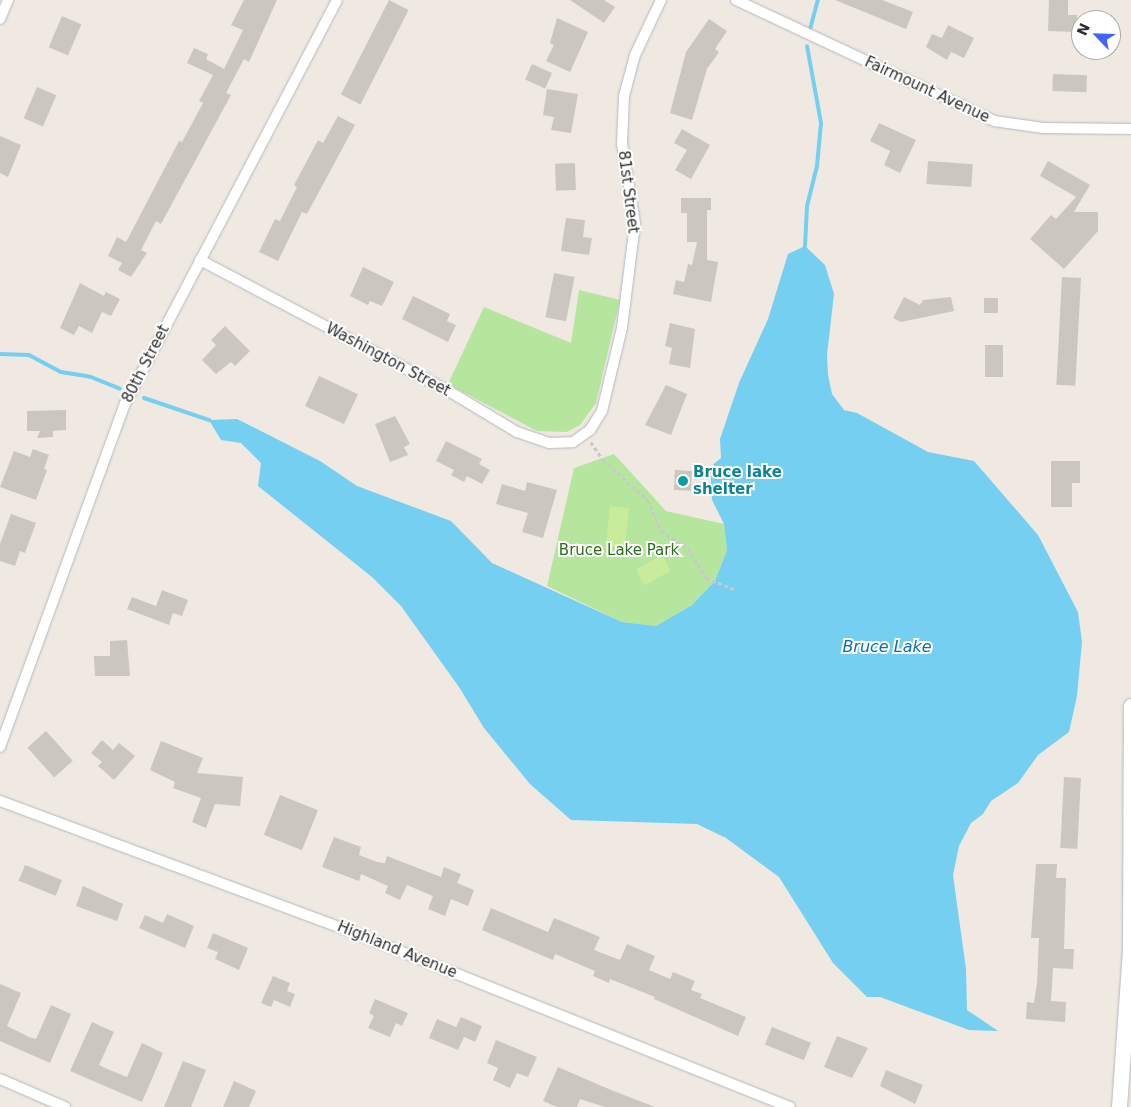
<!DOCTYPE html>
<html>
<head>
<meta charset="utf-8">
<style>
  body { margin:0 }
  #map { position:relative; width:1131px; height:1107px; overflow:hidden; background:#efe9e1; font-family:"DejaVu Sans",sans-serif }
  div>[style] { position:absolute }
  .green>* { inset:0; background:#b6e59e }
  .pitch>* { inset:0; background:#c9ec9a; transform-origin:0 0 }
  .water>* { inset:0; background:#75cff0 }
  .stream>* { height:4px; margin:-2px; padding:0 2px; transform-origin:2px; border-radius:2px; background:#75cff0 }
  .building>* { inset:0; background:#cbc7bf; transform-origin:0 0 }
  .path>* { height:2.5px; margin-top:-1.25px; transform-origin:0; background:repeating-linear-gradient(90deg,#c9c9c9 0 4px,transparent 0 6.5px) }
  .roads { filter:drop-shadow(0 0 1px #b4b7c1) drop-shadow(0 0 1px #b4b7c1) }
  .street>* { height:10px; margin:-5px; padding:0 5px; transform-origin:5px; border-radius:5px; background:#fff }
  .secondary>* { height:15px; margin:-7.5px; padding:0 7.5px; transform-origin:7.5px; border-radius:7.5px; background:#fff }
  .dots>* { width:14px; height:14px; translate:-50% -50%; box-sizing:border-box; border:2px solid #fff; border-radius:50% }
  span { translate:-50% -50%; white-space:nowrap; text-align:center; line-height:1.15; -webkit-text-stroke:4px #fff; paint-order:stroke }
  .street-label { font-size:15px; color:#2e2e2e }
  .culture-label { font-size:15px; color:#0d838f; font-weight:700 }
  .left { translate:0 -50%; text-align:left }
  .park-label { font-size:15px; color:#2c6e1b }
  .water-label { font-size:16px; color:#0d6fa3; font-style:italic }
  .north { position:absolute; left:1071px; top:10px; width:50px; height:50px; box-sizing:border-box; background:#fff; border:1px solid #ababab; border-radius:50%; rotate:294deg; font-size:14px; font-weight:700; line-height:20px; text-align:center; color:#2e2e2e }
  .north::after { content:''; display:block; margin:auto; width:18px; height:22px; background:#4264fb; clip-path:polygon(50% 0,100% 100%,50% 72%,0 100%) }
</style>
</head>
<body>
<div id="map">
  <div class="green">
    <div style="clip-path:polygon(579px 290px,620px 300px,596px 403px,580px 425px,567px 432px,537px 431px,448px 384px,484px 307px,571px 343px)"></div>
    <div style="clip-path:polygon(614px 454px,666px 511px,724px 524px,727px 550px,715px 581px,692px 605px,656px 626px,622px 622px,547px 586px,574px 468px)"></div>
  </div>
  <div class="pitch">
    <div style="left:610px;top:506px;width:19px;height:40px;rotate:6deg"></div>
    <div style="left:662px;top:555px;width:18px;height:30px;rotate:61deg"></div>
  </div>
  <div class="water">
    <div style="clip-path:polygon(805px 246px,825px 265px,834px 294px,827px 355px,828px 375px,832px 394px,844px 410px,857px 413px,928px 452px,974px 461px,1038px 535px,1078px 612px,1082px 642px,1077px 696px,1069px 732px,1038px 755px,1018px 783px,991px 801px,983px 814px,971px 823px,959px 846px,953px 875px,966px 969px,967px 1010px,998px 1031px,969px 1030px,880px 997px,867px 997px,833px 963px,779px 877px,726px 838px,697px 824px,571px 820px,530px 784px,484px 728px,459px 687px,401px 606px,372px 577px,258px 486px,261px 463px,241px 443px,221px 440px,209px 420px,237px 419px,320px 461px,357px 486px,451px 521px,492px 563px,622px 622px,656px 626px,692px 605px,715px 581px,727px 550px,724px 524px,712px 500px,710px 467px,721px 458px,720px 439px,739px 383px,768px 319px,788px 254px)"></div>
  </div>
  <div class="stream">
    <div style="left:809px;top:33px;width:34px;rotate:-75deg"></div>
    <div style="left:805px;top:246px;width:40px;rotate:-87.1deg"></div>
    <div style="left:807px;top:206px;width:41px;rotate:-76deg"></div>
    <div style="left:817px;top:166px;width:43px;rotate:-84.7deg"></div>
    <div style="left:821px;top:123px;width:78px;rotate:-100.3deg"></div>
    <div style="left:0;top:354px;width:29px;rotate:2deg"></div>
    <div style="left:29px;top:355px;width:36px;rotate:28deg"></div>
    <div style="left:61px;top:372px;width:30px;rotate:9deg"></div>
    <div style="left:91px;top:377px;width:31px;rotate:22deg"></div>
    <div style="left:144px;top:398px;width:69px;rotate:18.7deg"></div>
  </div>
  <div class="building">
    <div style="clip-path:polygon(244px 0,277px 0,249px 62px,244px 59px,226px 93px,231px 95px,161px 224px,156px 221px,141px 250px,147px 253px,131px 277px,118px 270px,122px 263px,108px 256px,117px 237px,126px 242px,179px 141px,182px 142px,203px 103px,199px 101px,213px 75px,187px 63px,194px 48px,208px 54px,206px 59px,224px 69px,243px 30px,231px 25px)"></div>
    <div style="left:389px;top:0;width:22px;height:106px;rotate:27deg"></div>
    <div style="clip-path:polygon(570px 0,604px 0,615px 7px,604px 23px)"></div>
    <div style="clip-path:polygon(835px 0,882px 0,913px 12px,906px 29px)"></div>
    <div style="clip-path:polygon(1049px 0,1068px 0,1068px 15px,1077px 15px,1076px 32px,1048px 31px)"></div>
    <div style="left:62px;top:16px;width:21px;height:34px;rotate:23deg"></div>
    <div style="clip-path:polygon(557px 18px,588px 32px,570px 72px,546px 61px,554px 45px,550px 43px)"></div>
    <div style="clip-path:polygon(709px 19px,727px 31px,715px 49px,719px 52px,707px 69px,692px 120px,670px 113px,686px 52px)"></div>
    <div style="clip-path:polygon(948px 25px,974px 38px,964px 58px,951px 52px,947px 60px,926px 47px,932px 34px,942px 38px)"></div>
    <div style="left:532px;top:64px;width:22px;height:17px;rotate:24deg"></div>
    <div style="left:1053px;top:74px;width:34px;height:17px;rotate:2deg"></div>
    <div style="left:37px;top:87px;width:21px;height:34px;rotate:23deg"></div>
    <div style="clip-path:polygon(547px 89px,578px 94px,571px 133px,551px 130px,554px 117px,543px 115px)"></div>
    <div style="clip-path:polygon(338px 116px,355px 125px,307px 214px,302px 212px,278px 261px,259px 252px,275px 219px,280px 221px,297px 187px,294px 185px,318px 140px,323px 143px)"></div>
    <div style="clip-path:polygon(879px 123px,916px 140px,900px 173px,884px 165px,890px 151px,870px 141px)"></div>
    <div style="clip-path:polygon(682px 129px,710px 145px,691px 179px,675px 170px,687px 150px,674px 143px)"></div>
    <div style="clip-path:polygon(0 136px,21px 145px,8px 177px,0 173px)"></div>
    <div style="left:928px;top:161px;width:45px;height:23px;rotate:4deg"></div>
    <div style="clip-path:polygon(1048px 161px,1090px 185px,1074px 212px,1098px 212px,1098px 231px,1064px 269px,1030px 239px,1051px 215px,1056px 219px,1076px 197px,1040px 176px)"></div>
    <div style="left:575px;top:163px;width:27px;height:20px;rotate:88deg"></div>
    <div style="clip-path:polygon(681px 198px,711px 198px,711px 210px,707px 210px,707px 260px,718px 262px,711px 302px,673px 294px,676px 280px,684px 282px,688px 264px,692px 265px,697px 242px,687px 242px,687px 213px,681px 213px)"></div>
    <div style="clip-path:polygon(566px 218px,585px 220px,583px 237px,592px 238px,589px 255px,561px 251px)"></div>
    <div style="clip-path:polygon(363px 267px,394px 282px,382px 306px,370px 301px,368px 305px,350px 296px)"></div>
    <div style="left:554px;top:273px;width:21px;height:45px;rotate:11deg"></div>
    <div style="left:1062px;top:277px;width:19px;height:108px;rotate:3deg"></div>
    <div style="clip-path:polygon(80px 283px,104px 296px,106px 292px,120px 299px,111px 316px,102px 312px,92px 333px,79px 326px,74px 335px,60px 328px)"></div>
    <div style="clip-path:polygon(413px 296px,450px 314px,447px 321px,456px 325px,448px 342px,402px 319px)"></div>
    <div style="clip-path:polygon(904px 297px,920px 305px,923px 300px,951px 297px,954px 311px,901px 322px,893px 318px)"></div>
    <div style="left:984px;top:298px;width:14px;height:15px"></div>
    <div style="clip-path:polygon(670px 323px,695px 329px,690px 368px,669px 364px,672px 348px,665px 346px)"></div>
    <div style="clip-path:polygon(225px 326px,250px 351px,235px 366px,231px 362px,216px 374px,202px 360px,216px 345px,211px 340px)"></div>
    <div style="left:985px;top:345px;width:18px;height:32px"></div>
    <div style="left:319px;top:376px;width:43px;height:33px;rotate:25deg"></div>
    <div style="clip-path:polygon(666px 385px,687px 394px,671px 435px,645px 425px)"></div>
    <div style="clip-path:polygon(66px 410px,66px 430px,53px 431px,53px 437px,37px 438px,40px 431px,27px 431px,27px 411px)"></div>
    <div style="clip-path:polygon(395px 416px,410px 444px,404px 447px,408px 455px,390px 462px,375px 424px)"></div>
    <div style="clip-path:polygon(446px 441px,482px 459px,479px 464px,490px 470px,482px 484px,467px 476px,464px 482px,451px 475px,454px 470px,436px 461px)"></div>
    <div style="clip-path:polygon(33px 449px,49px 455px,44px 469px,47px 470px,36px 500px,0 487px,14px 451px,30px 457px)"></div>
    <div style="clip-path:polygon(1051px 461px,1080px 461px,1080px 483px,1072px 483px,1072px 507px,1051px 507px)"></div>
    <div style="left:675px;top:470px;width:17px;height:20px;rotate:3deg"></div>
    <div style="clip-path:polygon(527px 482px,557px 490px,543px 538px,522px 532px,528px 513px,496px 504px,502px 484px,525px 491px)"></div>
    <div style="clip-path:polygon(11px 514px,36px 523px,25px 553px,20px 551px,15px 566px,0 561px,0 544px)"></div>
    <div style="clip-path:polygon(162px 590px,188px 600px,182px 616px,173px 613px,169px 625px,127px 609px,132px 597px,156px 606px)"></div>
    <div style="clip-path:polygon(127px 640px,130px 676px,95px 676px,94px 656px,110px 656px,110px 641px)"></div>
    <div style="left:46px;top:731px;width:40px;height:25px;rotate:48deg"></div>
    <div style="clip-path:polygon(102px 740px,113px 750px,119px 743px,135px 756px,114px 780px,98px 766px,102px 762px,91px 753px)"></div>
    <div style="clip-path:polygon(161px 741px,203px 758px,197px 773px,243px 777px,240px 806px,215px 804px,206px 828px,192px 822px,201px 798px,173px 788px,175px 782px,150px 770px)"></div>
    <div style="left:1064px;top:777px;width:17px;height:71px;rotate:3deg"></div>
    <div style="left:280px;top:795px;width:41px;height:43px;rotate:22deg"></div>
    <div style="clip-path:polygon(334px 837px,361px 847px,359px 855px,377px 862px,385px 863px,387px 856px,441px 877px,444px 867px,461px 874px,457px 883px,474px 890px,468px 906px,451px 899px,445px 916px,428px 909px,433px 896px,407px 885px,400px 900px,385px 893px,388px 886px,361px 874px,359px 881px,322px 867px)"></div>
    <div style="clip-path:polygon(1036px 864px,1057px 864px,1056px 878px,1066px 878px,1064px 949px,1074px 949px,1073px 969px,1053px 968px,1051px 1001px,1066px 1002px,1065px 1022px,1026px 1019px,1027px 1002px,1034px 1003px,1037px 983px,1039px 938px,1031px 938px)"></div>
    <div style="left:25px;top:865px;width:40px;height:17px;rotate:22deg"></div>
    <div style="clip-path:polygon(83px 886px,123px 904px,117px 921px,76px 906px)"></div>
    <div style="clip-path:polygon(491px 908px,548px 932px,554px 918px,600px 937px,594px 950px,620px 960px,627px 944px,655px 956px,649px 970px,670px 979px,673px 972px,695px 981px,691px 990px,702px 994px,700px 998px,746px 1017px,738px 1036px,654px 999px,655px 997px,610px 979px,609px 983px,593px 976px,595px 971px,555px 954px,553px 960px,482px 930px)"></div>
    <div style="clip-path:polygon(167px 914px,194px 926px,185px 948px,139px 928px,145px 915px,163px 923px)"></div>
    <div style="clip-path:polygon(213px 933px,248px 948px,239px 970px,215px 959px,218px 952px,207px 948px)"></div>
    <div style="clip-path:polygon(273px 976px,290px 983px,287px 991px,295px 994px,290px 1007px,274px 1000px,271px 1007px,261px 1003px)"></div>
    <div style="clip-path:polygon(0 984px,21px 993px,7px 1026px,29px 1037px,36px 1039px,51px 1005px,71px 1014px,50px 1063px,0 1041px)"></div>
    <div style="clip-path:polygon(375px 999px,408px 1013px,402px 1026px,396px 1023px,390px 1037px,368px 1028px,374px 1016px,369px 1013px)"></div>
    <div style="clip-path:polygon(461px 1017px,482px 1026px,475px 1042px,464px 1037px,458px 1050px,429px 1038px,437px 1019px,456px 1027px)"></div>
    <div style="clip-path:polygon(92px 1022px,114px 1032px,99px 1065px,105px 1068px,127px 1077px,142px 1043px,163px 1053px,142px 1102px,70px 1071px)"></div>
    <div style="left:772px;top:1027px;width:42px;height:19px;rotate:22deg"></div>
    <div style="clip-path:polygon(837px 1036px,868px 1048px,852px 1078px,824px 1067px)"></div>
    <div style="clip-path:polygon(496px 1040px,537px 1057px,528px 1077px,517px 1073px,510px 1088px,493px 1080px,498px 1068px,487px 1063px)"></div>
    <div style="clip-path:polygon(183px 1061px,206px 1070px,191px 1107px,164px 1107px)"></div>
    <div style="clip-path:polygon(558px 1067px,611px 1090px,655px 1107px,605px 1107px,580px 1099px,577px 1107px,557px 1107px,543px 1101px)"></div>
    <div style="clip-path:polygon(886px 1070px,923px 1085px,915px 1104px,880px 1086px)"></div>
    <div style="clip-path:polygon(234px 1081px,256px 1091px,249px 1107px,223px 1107px)"></div>
  </div>
  <div class="path">
    <div style="left:591px;top:442px;width:22px;rotate:56deg"></div>
    <div style="left:603px;top:460px;width:60px;rotate:41.6deg"></div>
    <div style="left:648px;top:500px;width:34px;rotate:67deg"></div>
    <div style="left:661px;top:531px;width:32px;rotate:32deg"></div>
    <div style="left:688px;top:548px;width:35px;rotate:59deg"></div>
    <div style="left:706px;top:578px;width:32px;rotate:22deg"></div>
  </div>
  <div class="roads">
    <div class="street">
      <div style="left:736px;top:0;width:285px;rotate:25.1deg"></div>
      <div style="left:994px;top:121px;width:50px;rotate:8deg"></div>
      <div style="left:1044px;top:128px;width:87px;rotate:0.7deg"></div>
      <div style="left:0;top:19px;width:21px;rotate:-67deg"></div>
      <div style="left:200px;top:260px;width:279px;rotate:27.8deg"></div>
      <div style="left:447px;top:390px;width:82px;rotate:31deg"></div>
      <div style="left:517px;top:432px;width:34px;rotate:19deg"></div>
      <div style="left:549px;top:443px;width:24px;rotate:-2deg"></div>
      <div style="left:573px;top:442px;width:21px;rotate:-35deg"></div>
      <div style="left:590px;top:430px;width:22px;rotate:-58deg"></div>
      <div style="left:602px;top:411px;width:85px;rotate:-76.5deg"></div>
      <div style="left:622px;top:328px;width:106px;rotate:-82.9deg"></div>
      <div style="left:635px;top:223px;width:80px;rotate:-99.3deg"></div>
      <div style="left:622px;top:144px;width:48px;rotate:-87.6deg"></div>
      <div style="left:624px;top:96px;width:42px;rotate:-75deg"></div>
      <div style="left:635px;top:55px;width:61px;rotate:-64.7deg"></div>
      <div style="left:0;top:747px;width:365px;rotate:-70deg"></div>
      <div style="left:125px;top:404px;width:456px;rotate:-62.3deg"></div>
      <div style="left:0;top:801px;width:370px;rotate:20.4deg"></div>
      <div style="left:347px;top:930px;width:477px;rotate:21.8deg"></div>
      <div style="left:0;top:1079px;width:71px;rotate:23.3deg"></div>
    </div>
    <div class="secondary">
      <div style="left:1119px;top:1107px;width:158px;rotate:-86deg"></div>
      <div style="left:1130px;top:949px;width:243px;rotate:-89.8deg"></div>
    </div>
  </div>
  <div class="dots">
    <div style="left:683px;top:481px;background:#0f9aa8"></div>
  </div>
  <div class="street-label">
    <span style="left:927px;top:90px;rotate:25deg">Fairmount Avenue</span>
    <span style="left:628px;top:192px;rotate:83deg">81st Street</span>
    <span style="left:388px;top:360px;rotate:28deg">Washington Street</span>
    <span style="left:146px;top:364px;rotate:-63deg">80th Street</span>
    <span style="left:397px;top:950px;rotate:22deg">Highland Avenue</span>
  </div>
  <div class="culture-label">
    <span class="left" style="left:693px;top:481px">Bruce lake<br>shelter</span>
  </div>
  <div class="park-label">
    <span style="left:619px;top:551px">Bruce Lake Park</span>
  </div>
  <div class="water-label">
    <span style="left:887px;top:647px">Bruce Lake</span>
  </div>
  <div class="north">N</div>
</div>
</body>
</html>
